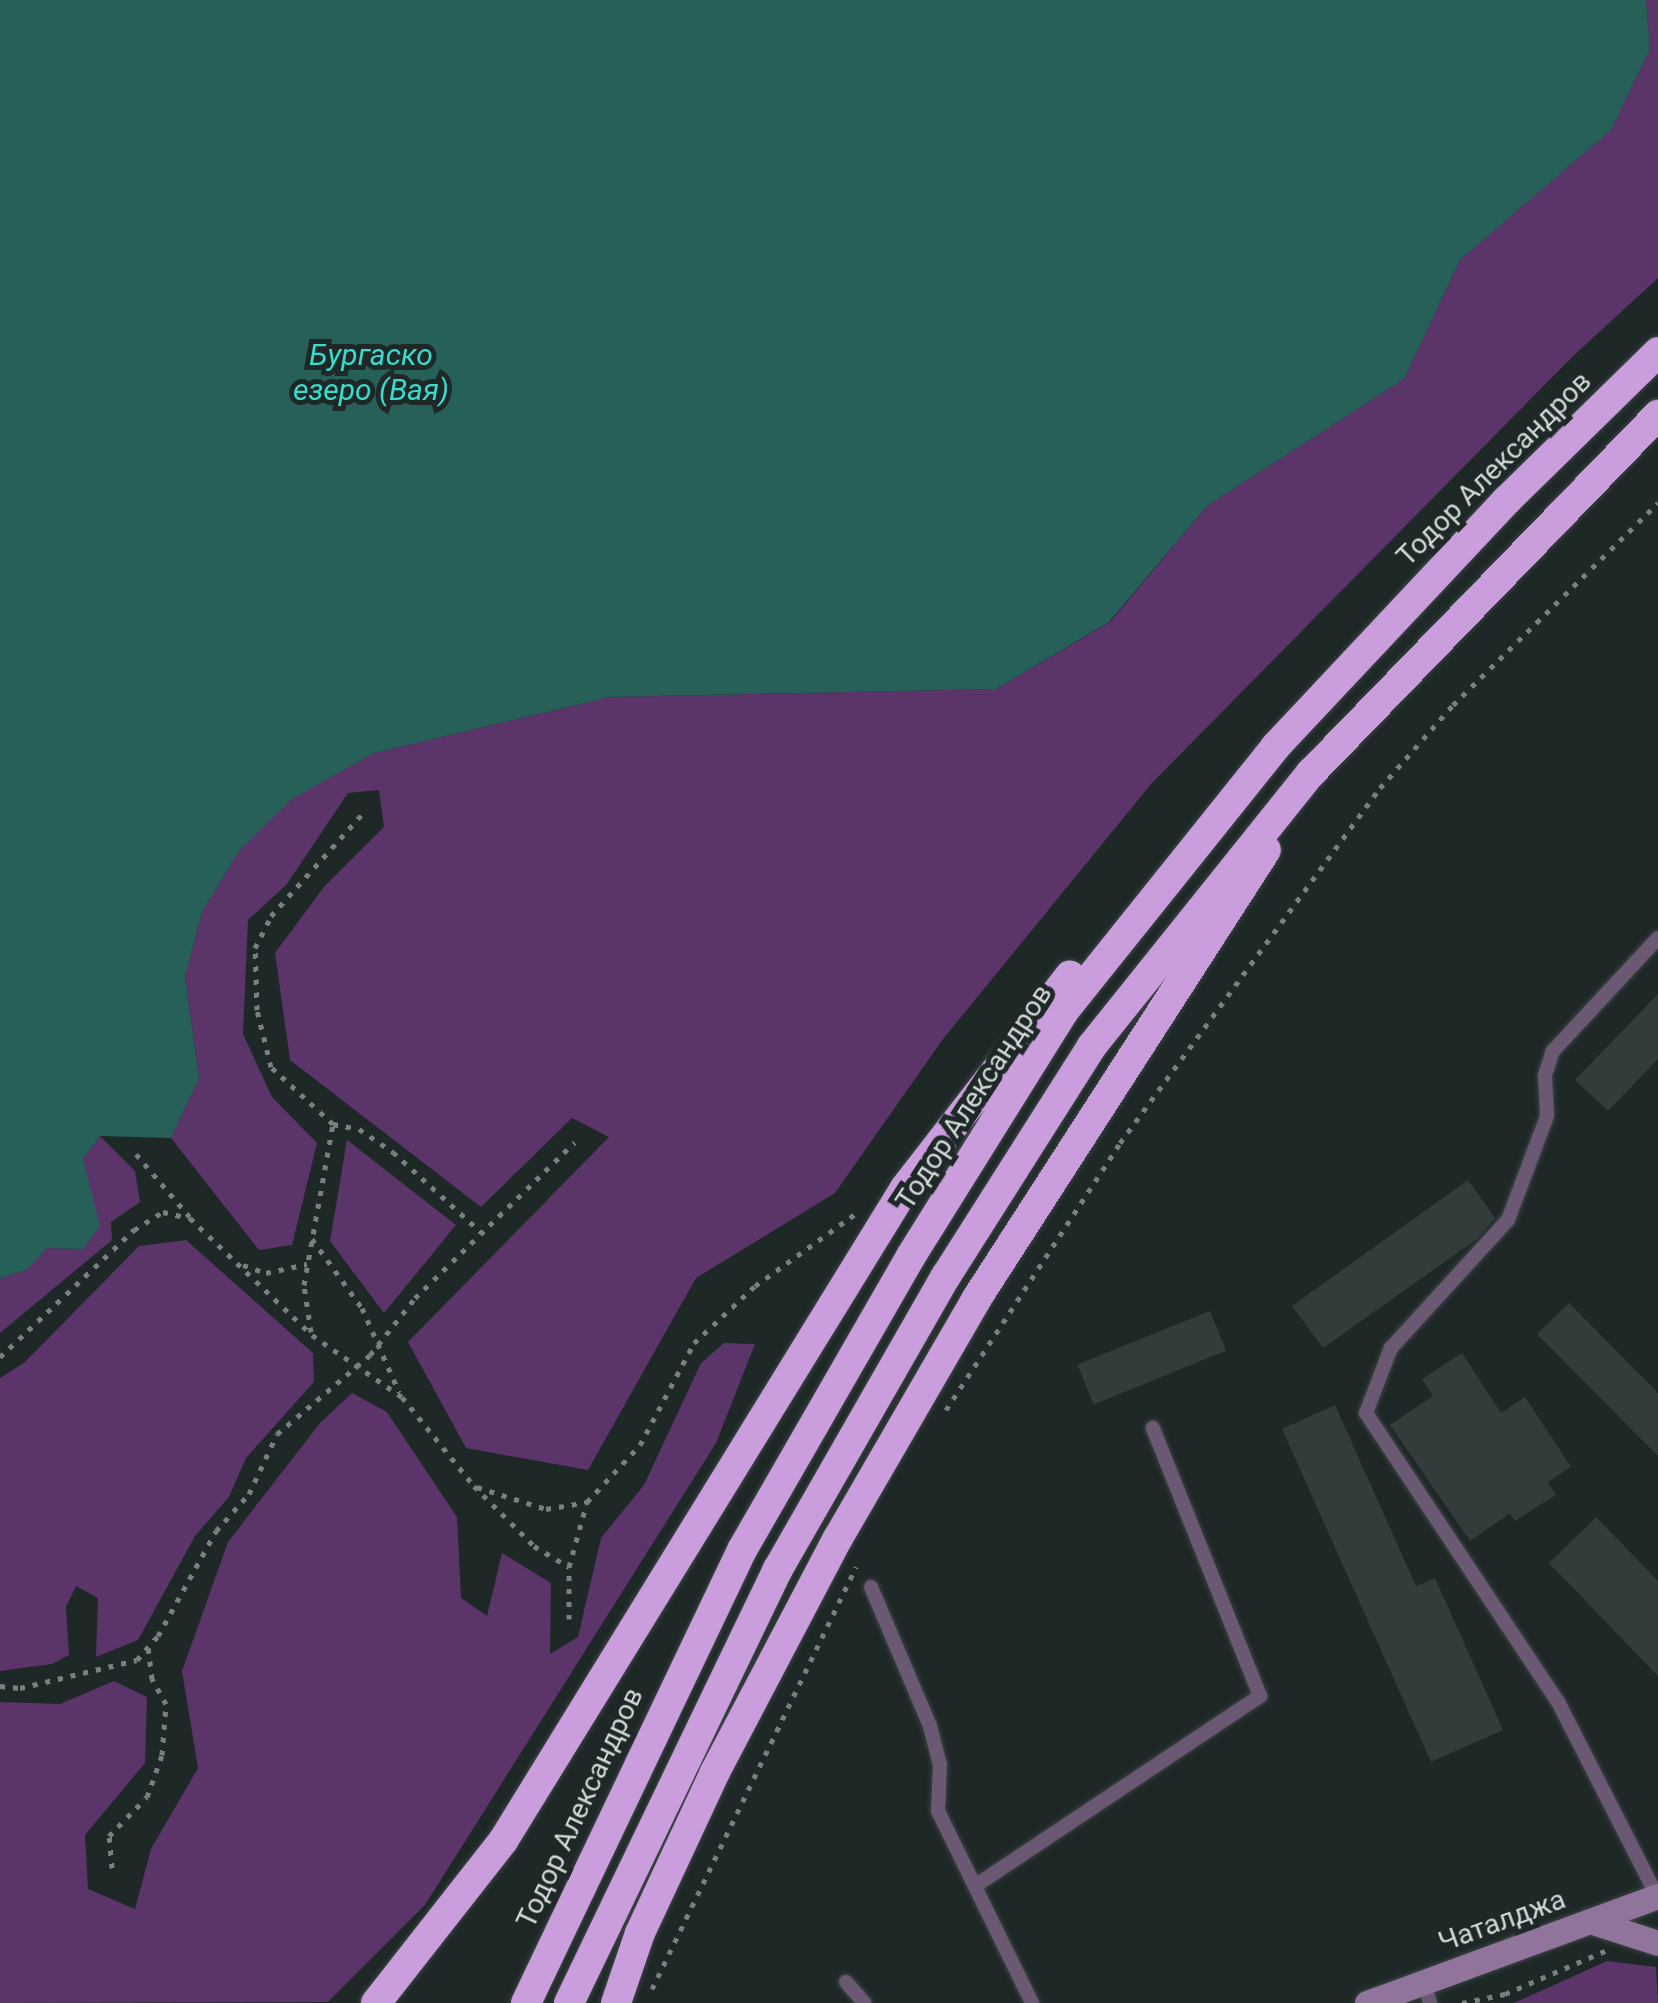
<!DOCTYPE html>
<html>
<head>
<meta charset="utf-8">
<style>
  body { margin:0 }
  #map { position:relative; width:1658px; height:2003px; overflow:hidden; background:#1e2827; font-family:Roboto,sans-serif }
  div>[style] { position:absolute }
  .green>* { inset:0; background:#5b346a }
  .water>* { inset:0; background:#276059 }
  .building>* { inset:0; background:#323d3b; transform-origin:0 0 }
  .path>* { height:5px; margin-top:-2.5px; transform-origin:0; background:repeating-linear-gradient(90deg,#798180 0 5px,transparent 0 13px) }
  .roads { filter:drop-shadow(0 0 2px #3b4443) drop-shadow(0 0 2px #3b4443) }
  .lane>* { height:14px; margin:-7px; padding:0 7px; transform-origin:7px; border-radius:7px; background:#6b5872 }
  .secondary>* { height:25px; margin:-12.5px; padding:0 12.5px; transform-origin:12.5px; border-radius:12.5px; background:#91749c }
  .highway>* { height:30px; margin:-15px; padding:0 15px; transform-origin:15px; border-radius:15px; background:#ca9ddc }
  span { translate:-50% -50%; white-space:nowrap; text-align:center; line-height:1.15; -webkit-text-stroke:10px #1e2827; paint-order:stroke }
  .street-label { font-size:28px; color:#d2d9d8 }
  .water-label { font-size:30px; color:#39dbcc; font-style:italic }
</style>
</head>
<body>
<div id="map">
  <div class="green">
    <div style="clip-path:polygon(1646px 0,1658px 0,1658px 278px,1572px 357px,1152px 783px,943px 1039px,835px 1193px,696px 1278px,588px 1470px,466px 1448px,408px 1342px,609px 1137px,572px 1118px,481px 1207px,290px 1060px,275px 953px,324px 887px,384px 827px,379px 790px,348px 793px,287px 884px,248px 920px,243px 1034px,272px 1097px,317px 1143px,292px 1245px,259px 1250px,171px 1138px,199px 1078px,185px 977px,202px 912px,239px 851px,292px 798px,374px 753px,610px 697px,996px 689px,1110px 622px,1207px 506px,1404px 379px,1460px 260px,1611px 130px,1650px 49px)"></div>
    <div style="clip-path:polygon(100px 1136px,135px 1171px,140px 1202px,111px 1222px,112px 1240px,0 1333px,0 1279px,28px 1269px,46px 1248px,83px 1249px,83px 1159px)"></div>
    <div style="clip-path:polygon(347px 1140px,456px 1225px,384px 1313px,330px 1241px)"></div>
    <div style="clip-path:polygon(186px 1240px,313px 1353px,314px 1382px,246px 1458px,229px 1497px,195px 1536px,138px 1640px,96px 1657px,98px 1598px,76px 1586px,66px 1607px,69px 1655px,52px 1664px,0 1671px,0 1378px,25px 1362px,139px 1246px)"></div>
    <div style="clip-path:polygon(724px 1343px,755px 1344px,716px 1443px,425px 1905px,328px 2002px,0 2003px,0 1702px,60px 1704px,114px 1681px,147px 1697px,145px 1763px,85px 1835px,88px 1889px,135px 1909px,151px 1849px,198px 1768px,182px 1671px,228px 1542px,320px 1423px,352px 1393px,387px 1412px,457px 1517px,461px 1598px,487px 1616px,502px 1553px,551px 1583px,550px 1654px,578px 1637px,601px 1538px,644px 1485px,701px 1363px)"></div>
    <div style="clip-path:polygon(1607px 1961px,1656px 1967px,1658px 2003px,1514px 2003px)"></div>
  </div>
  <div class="water">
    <div style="clip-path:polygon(0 0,1646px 0,1650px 49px,1611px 130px,1460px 260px,1404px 379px,1207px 506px,1109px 622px,996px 689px,610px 697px,374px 753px,292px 799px,239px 851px,202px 912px,185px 977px,199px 1078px,171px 1138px,100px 1136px,83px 1159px,100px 1226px,83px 1249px,47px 1248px,28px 1269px,0 1279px)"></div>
  </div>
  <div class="building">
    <div style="clip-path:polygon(1658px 994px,1658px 1059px,1608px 1111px,1575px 1080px)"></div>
    <div style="clip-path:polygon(1468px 1180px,1495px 1218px,1477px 1239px,1323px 1348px,1292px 1306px)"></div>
    <div style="clip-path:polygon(1569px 1303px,1658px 1393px,1658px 1456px,1537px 1334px)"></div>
    <div style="left:1210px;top:1311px;width:43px;height:143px;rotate:68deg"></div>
    <div style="clip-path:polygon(1462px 1353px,1501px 1413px,1525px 1397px,1571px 1467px,1548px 1482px,1556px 1495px,1515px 1521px,1510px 1513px,1470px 1541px,1390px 1425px,1433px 1396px,1422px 1379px)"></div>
    <div style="clip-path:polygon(1335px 1405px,1416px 1586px,1435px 1578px,1503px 1730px,1431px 1762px,1282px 1429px)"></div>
    <div style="clip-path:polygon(1596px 1517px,1658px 1581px,1658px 1676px,1549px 1563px)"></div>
  </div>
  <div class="path">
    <div style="left:333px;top:1124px;width:26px;rotate:11deg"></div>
    <div style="left:359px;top:1129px;width:41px;rotate:34.1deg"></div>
    <div style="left:393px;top:1152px;width:119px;rotate:42.3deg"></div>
    <div style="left:136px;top:1154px;width:82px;rotate:49.5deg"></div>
    <div style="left:312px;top:1239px;width:85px;rotate:54.1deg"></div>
    <div style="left:362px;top:1308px;width:92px;rotate:66.2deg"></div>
    <div style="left:243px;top:1265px;width:24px;rotate:19deg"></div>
    <div style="left:266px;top:1273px;width:42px;rotate:-12.4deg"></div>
    <div style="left:311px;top:1332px;width:48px;rotate:-98.5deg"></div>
    <div style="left:304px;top:1285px;width:164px;rotate:-79.8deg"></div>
    <div style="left:333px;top:1124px;width:84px;rotate:-137.4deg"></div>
    <div style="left:271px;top:1067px;width:59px;rotate:-103.8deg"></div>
    <div style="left:257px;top:1010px;width:62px;rotate:-91.8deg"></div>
    <div style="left:255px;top:948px;width:36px;rotate:-63deg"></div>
    <div style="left:271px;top:916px;width:138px;rotate:-48.2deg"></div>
    <div style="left:0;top:1357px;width:185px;rotate:-43.5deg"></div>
    <div style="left:134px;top:1230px;width:34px;rotate:-32deg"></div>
    <div style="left:163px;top:1212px;width:28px;rotate:13deg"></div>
    <div style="left:190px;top:1218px;width:169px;rotate:43.8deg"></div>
    <div style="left:312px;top:1335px;width:109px;rotate:34.6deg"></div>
    <div style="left:402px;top:1397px;width:114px;rotate:51deg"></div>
    <div style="left:474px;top:1486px;width:85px;rotate:45deg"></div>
    <div style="left:534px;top:1546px;width:41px;rotate:31deg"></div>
    <div style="left:946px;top:1410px;width:319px;rotate:-56.9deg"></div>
    <div style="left:1120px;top:1143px;width:440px;rotate:-53.8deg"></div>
    <div style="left:1380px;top:788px;width:111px;rotate:-48.7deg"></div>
    <div style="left:1453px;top:705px;width:288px;rotate:-44.6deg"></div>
    <div style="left:477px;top:1487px;width:72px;rotate:17.7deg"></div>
    <div style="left:546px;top:1509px;width:42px;rotate:-9.7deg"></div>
    <div style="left:587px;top:1502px;width:78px;rotate:-47.1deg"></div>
    <div style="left:640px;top:1445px;width:115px;rotate:-62.1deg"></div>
    <div style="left:694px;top:1343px;width:83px;rotate:-43.1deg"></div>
    <div style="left:755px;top:1286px;width:127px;rotate:-35.7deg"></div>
    <div style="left:569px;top:1619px;width:52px;rotate:-90deg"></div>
    <div style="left:569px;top:1567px;width:67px;rotate:-74.5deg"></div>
    <div style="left:0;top:1686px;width:20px;rotate:6deg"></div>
    <div style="left:20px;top:1688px;width:120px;rotate:-13.5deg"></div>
    <div style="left:137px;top:1660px;width:32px;rotate:-49deg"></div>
    <div style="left:158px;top:1636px;width:120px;rotate:-61.1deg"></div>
    <div style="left:216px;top:1531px;width:50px;rotate:-48.3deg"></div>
    <div style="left:249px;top:1494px;width:66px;rotate:-65deg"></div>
    <div style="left:277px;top:1434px;width:122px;rotate:-40.3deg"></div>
    <div style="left:370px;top:1355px;width:73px;rotate:-51.7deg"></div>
    <div style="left:415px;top:1298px;width:223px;rotate:-44.3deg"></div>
    <div style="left:112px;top:1868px;width:32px;rotate:-95deg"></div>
    <div style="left:109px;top:1836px;width:54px;rotate:-45.7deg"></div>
    <div style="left:147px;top:1797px;width:45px;rotate:-70.3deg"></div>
    <div style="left:162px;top:1755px;width:51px;rotate:-85.5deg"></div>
    <div style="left:166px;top:1704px;width:29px;rotate:-119deg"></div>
    <div style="left:152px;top:1679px;width:31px;rotate:-97deg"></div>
    <div style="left:652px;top:1989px;width:469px;rotate:-64.2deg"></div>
    <div style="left:1462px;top:2003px;width:44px;rotate:-11.8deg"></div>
    <div style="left:1505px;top:1994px;width:109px;rotate:-23.3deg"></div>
  </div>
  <div class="roads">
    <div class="lane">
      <div style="left:871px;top:1587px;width:151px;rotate:67deg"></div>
      <div style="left:930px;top:1726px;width:40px;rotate:75.6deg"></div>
      <div style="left:940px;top:1765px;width:46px;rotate:92.5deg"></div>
      <div style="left:938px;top:1811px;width:214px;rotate:63.9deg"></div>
      <div style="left:975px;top:1886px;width:343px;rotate:-33.7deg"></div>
      <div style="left:1260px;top:1696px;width:289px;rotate:-111.8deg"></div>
      <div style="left:1657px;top:1896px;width:218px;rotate:-117deg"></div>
      <div style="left:1558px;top:1702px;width:347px;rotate:-123.6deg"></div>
      <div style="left:1366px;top:1413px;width:70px;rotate:-69deg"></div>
      <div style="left:1391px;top:1348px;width:173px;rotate:-47.6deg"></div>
      <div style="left:1508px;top:1220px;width:111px;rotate:-69.4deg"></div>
      <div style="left:1547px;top:1116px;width:41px;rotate:-92.8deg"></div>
      <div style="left:1545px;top:1075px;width:25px;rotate:-72deg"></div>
      <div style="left:1553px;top:1051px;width:154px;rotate:-47.1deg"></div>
      <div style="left:846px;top:1982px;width:28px;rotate:49deg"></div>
      <div style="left:1424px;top:1982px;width:22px;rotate:74deg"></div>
    </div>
    <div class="secondary">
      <div style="left:1590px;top:1921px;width:71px;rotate:17.9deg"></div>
      <div style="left:1367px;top:2003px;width:310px;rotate:-20.2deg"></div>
    </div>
    <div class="highway">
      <div style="left:376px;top:2003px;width:206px;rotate:-51.9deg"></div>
      <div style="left:503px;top:1841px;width:767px;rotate:-58.38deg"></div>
      <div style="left:905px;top:1188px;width:269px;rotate:-52.2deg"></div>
      <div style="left:526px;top:2003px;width:502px;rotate:-64.51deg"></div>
      <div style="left:742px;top:1550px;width:339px;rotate:-60.1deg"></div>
      <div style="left:911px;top:1256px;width:289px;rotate:-58deg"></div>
      <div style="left:1064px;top:1011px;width:339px;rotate:-51.3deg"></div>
      <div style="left:1276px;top:746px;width:336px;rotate:-46.8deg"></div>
      <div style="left:1506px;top:501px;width:213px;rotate:-44.4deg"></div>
      <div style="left:569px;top:2003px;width:482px;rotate:-64.3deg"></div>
      <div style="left:778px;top:1569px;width:338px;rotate:-60.2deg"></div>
      <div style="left:946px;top:1276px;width:272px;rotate:-57.6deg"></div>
      <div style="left:1092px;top:1046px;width:350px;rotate:-51.3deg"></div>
      <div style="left:1311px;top:773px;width:499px;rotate:-45.9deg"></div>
      <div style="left:616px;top:2003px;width:74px;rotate:-71.1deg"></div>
      <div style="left:640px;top:1933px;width:178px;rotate:-65deg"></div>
      <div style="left:715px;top:1772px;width:264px;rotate:-62.3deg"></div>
      <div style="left:838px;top:1538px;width:277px;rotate:-59.9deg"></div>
      <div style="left:977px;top:1298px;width:533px;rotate:-57.17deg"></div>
    </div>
  </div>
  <div class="street-label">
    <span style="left:1494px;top:469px;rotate:-45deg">Тодор Александров</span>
    <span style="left:974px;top:1097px;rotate:-57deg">Тодор Александров</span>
    <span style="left:580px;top:1808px;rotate:-65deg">Тодор Александров</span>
    <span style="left:1502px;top:1921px;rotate:-20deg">Чаталджа</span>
  </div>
  <div class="water-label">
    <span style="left:371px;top:372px">Бургаско<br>езеро (Вая)</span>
  </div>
</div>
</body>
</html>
